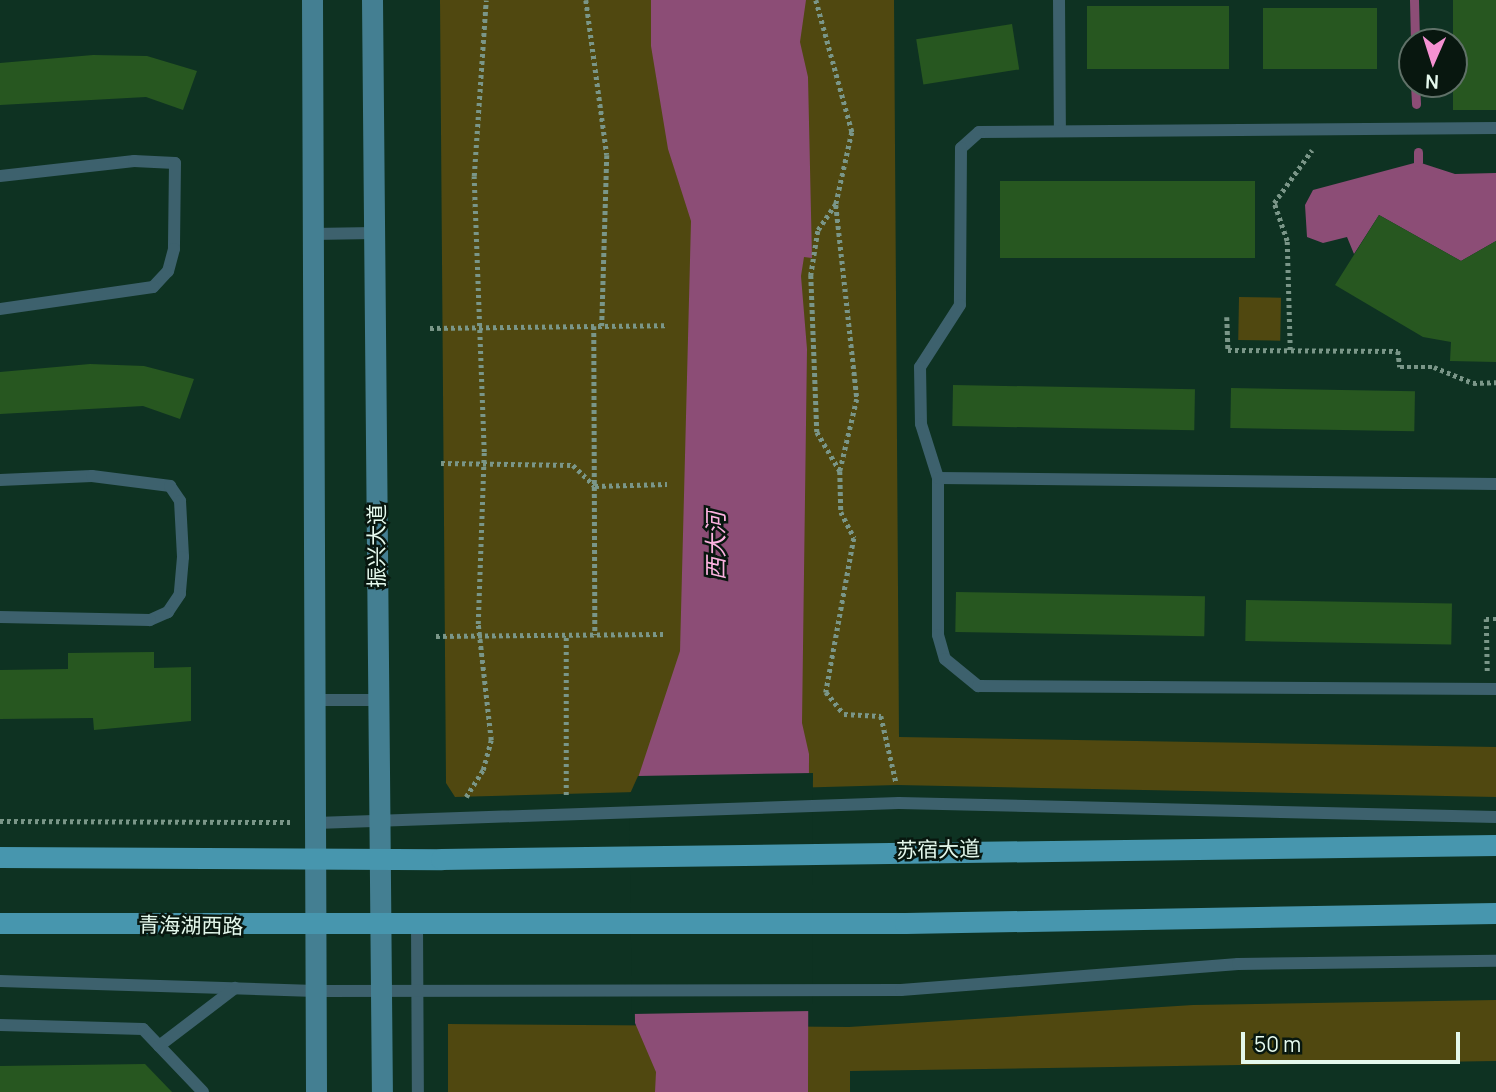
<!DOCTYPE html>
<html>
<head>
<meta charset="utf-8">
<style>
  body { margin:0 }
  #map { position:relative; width:1496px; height:1092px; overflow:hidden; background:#0e3222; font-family:Manrope,"Noto Sans SC",sans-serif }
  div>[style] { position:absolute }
  .green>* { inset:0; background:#504810; transform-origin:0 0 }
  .water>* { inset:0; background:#8c4d76 }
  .pier>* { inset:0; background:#0e3222 }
  .stream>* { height:9px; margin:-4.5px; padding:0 4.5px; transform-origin:4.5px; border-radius:4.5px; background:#8c4d76 }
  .building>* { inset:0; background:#275720; transform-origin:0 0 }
  .path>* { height:4.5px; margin-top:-2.25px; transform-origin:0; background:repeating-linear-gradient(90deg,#7a9688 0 3.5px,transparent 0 7px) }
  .lane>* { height:12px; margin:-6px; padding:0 6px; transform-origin:6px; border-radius:6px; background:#3d616d }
  .secondary>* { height:21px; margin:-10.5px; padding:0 10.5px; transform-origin:10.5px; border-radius:10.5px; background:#447f92 }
  .primary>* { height:21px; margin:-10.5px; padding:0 10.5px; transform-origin:10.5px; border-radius:10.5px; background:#4796ae }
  span { translate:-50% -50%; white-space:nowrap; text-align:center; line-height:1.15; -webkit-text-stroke:5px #08170f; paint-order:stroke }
  .street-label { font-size:21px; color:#e5f9ed }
  .water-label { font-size:23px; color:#fdb3e1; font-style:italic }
  .north { position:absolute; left:1398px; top:28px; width:70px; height:70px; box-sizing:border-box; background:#08170f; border:2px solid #607168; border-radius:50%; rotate:183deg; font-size:19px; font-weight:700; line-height:28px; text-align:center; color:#e5f9ed }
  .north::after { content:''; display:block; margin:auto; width:24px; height:32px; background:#f591d2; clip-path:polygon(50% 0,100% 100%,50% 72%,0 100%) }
  .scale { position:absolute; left:1241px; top:1032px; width:219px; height:32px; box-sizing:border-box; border:4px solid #e5f9ed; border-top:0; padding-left:9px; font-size:21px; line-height:24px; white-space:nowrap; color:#e5f9ed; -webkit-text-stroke:5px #08170f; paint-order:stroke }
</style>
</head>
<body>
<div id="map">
  <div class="green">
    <div style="clip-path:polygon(440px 0,894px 0,899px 737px,1496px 747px,1496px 797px,897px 785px,455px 797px,446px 783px)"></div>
    <div style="left:1239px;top:297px;width:42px;height:43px;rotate:1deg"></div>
    <div style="clip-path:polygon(1496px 1000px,1496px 1061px,850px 1071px,850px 1092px,448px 1092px,448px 1024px,849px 1027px,1193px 1005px)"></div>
  </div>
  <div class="water">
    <div style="clip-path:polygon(651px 0,806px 0,800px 42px,808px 77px,812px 258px,804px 257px,801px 276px,807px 349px,802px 723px,809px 754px,808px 1092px,655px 1092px,656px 1072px,635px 1023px,632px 796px,680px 651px,691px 221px,668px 149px,651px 46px)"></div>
    <div style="clip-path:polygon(1418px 162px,1455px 174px,1496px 173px,1496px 241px,1461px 261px,1379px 215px,1354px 254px,1347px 237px,1323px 243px,1307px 237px,1305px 205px,1313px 190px)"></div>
  </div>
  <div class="pier">
    <div style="clip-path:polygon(813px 773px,812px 1011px,632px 1014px,629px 796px,638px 776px)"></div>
  </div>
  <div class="stream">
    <div style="left:1414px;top:0;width:42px;rotate:88.6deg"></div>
    <div style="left:1415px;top:84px;width:20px;rotate:87deg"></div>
    <div style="left:1418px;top:152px;width:10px;rotate:90deg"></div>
  </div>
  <div class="building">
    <div style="left:1453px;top:0;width:43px;height:110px"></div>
    <div style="left:1087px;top:6px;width:142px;height:63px"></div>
    <div style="left:1263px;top:8px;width:114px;height:61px"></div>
    <div style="left:1012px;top:24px;width:46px;height:97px;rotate:81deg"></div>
    <div style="clip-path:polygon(93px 55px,147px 56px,197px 71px,183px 110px,146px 97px,0 105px,0 63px)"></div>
    <div style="left:1000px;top:181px;width:255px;height:77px"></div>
    <div style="clip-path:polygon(1379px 215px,1461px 261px,1496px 241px,1496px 362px,1450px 361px,1451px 342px,1423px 337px,1335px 285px)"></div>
    <div style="clip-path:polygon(90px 364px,144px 366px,194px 379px,180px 419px,143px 406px,0 414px,0 372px)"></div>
    <div style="left:953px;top:385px;width:242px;height:41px;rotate:1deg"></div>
    <div style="left:1231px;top:388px;width:184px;height:40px;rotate:1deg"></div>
    <div style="left:956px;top:592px;width:249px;height:40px;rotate:1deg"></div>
    <div style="left:1246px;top:600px;width:206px;height:41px;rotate:1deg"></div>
    <div style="clip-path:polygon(154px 652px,154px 668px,191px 667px,191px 721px,94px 730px,93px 718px,0 719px,0 670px,68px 669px,68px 653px)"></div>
    <div style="clip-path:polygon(145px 1064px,172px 1092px,0 1092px,0 1066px)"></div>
  </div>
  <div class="path">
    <div style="left:586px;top:0;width:156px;rotate:82.3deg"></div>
    <div style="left:607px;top:155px;width:171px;rotate:91.7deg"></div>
    <div style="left:816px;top:0;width:137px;rotate:74.7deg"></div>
    <div style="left:852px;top:132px;width:74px;rotate:102.5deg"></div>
    <div style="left:836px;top:204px;width:32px;rotate:124deg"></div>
    <div style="left:818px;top:231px;width:45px;rotate:99deg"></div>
    <div style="left:811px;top:275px;width:157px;rotate:87.8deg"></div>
    <div style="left:817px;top:432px;width:45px;rotate:59.5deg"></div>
    <div style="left:840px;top:471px;width:41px;rotate:88.6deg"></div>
    <div style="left:841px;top:512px;width:29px;rotate:63deg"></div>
    <div style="left:854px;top:538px;width:157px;rotate:100.3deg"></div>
    <div style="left:826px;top:692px;width:28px;rotate:51deg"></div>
    <div style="left:844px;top:714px;width:37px;rotate:3deg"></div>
    <div style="left:881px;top:716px;width:68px;rotate:77.2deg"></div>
    <div style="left:836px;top:205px;width:195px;rotate:83.8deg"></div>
    <div style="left:857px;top:399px;width:74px;rotate:103.3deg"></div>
    <div style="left:1227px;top:317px;width:33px;rotate:88deg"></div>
    <div style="left:1228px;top:350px;width:170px;rotate:0.3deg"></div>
    <div style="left:1398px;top:351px;width:16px;rotate:83deg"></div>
    <div style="left:1400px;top:367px;width:34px"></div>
    <div style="left:1434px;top:367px;width:42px;rotate:22.3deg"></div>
    <div style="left:1473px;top:383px;width:23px;rotate:-2deg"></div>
    <div style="left:594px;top:326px;width:309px;rotate:89.8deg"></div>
    <div style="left:430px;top:328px;width:235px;rotate:-0.7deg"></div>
    <div style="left:1290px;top:350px;width:109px;rotate:-91.6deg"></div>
    <div style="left:1287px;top:241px;width:40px;rotate:-108.9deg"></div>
    <div style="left:1274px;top:203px;width:65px;rotate:-54.4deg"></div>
    <div style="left:441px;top:463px;width:132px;rotate:0.9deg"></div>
    <div style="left:573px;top:465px;width:30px;rotate:44deg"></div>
    <div style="left:595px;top:486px;width:72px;rotate:-1.6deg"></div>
    <div style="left:436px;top:636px;width:227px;rotate:-0.5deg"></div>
    <div style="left:1487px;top:671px;width:52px;rotate:-91.1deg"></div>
    <div style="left:1486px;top:619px;width:10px"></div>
    <div style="left:566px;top:795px;width:160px;rotate:-90deg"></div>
    <div style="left:466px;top:797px;width:32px;rotate:-58deg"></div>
    <div style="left:483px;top:770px;width:31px;rotate:-75deg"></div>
    <div style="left:491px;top:740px;width:117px;rotate:-96.4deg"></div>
    <div style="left:478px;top:624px;width:172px;rotate:-88deg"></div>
    <div style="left:484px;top:452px;width:276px;rotate:-92.1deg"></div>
    <div style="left:474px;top:176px;width:176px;rotate:-86.1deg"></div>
    <div style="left:0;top:821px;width:290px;rotate:0.2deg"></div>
  </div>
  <div class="lane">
    <div style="left:1059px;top:0;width:129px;rotate:89.6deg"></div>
    <div style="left:1496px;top:128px;width:517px;rotate:179.56deg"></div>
    <div style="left:979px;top:132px;width:24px;rotate:138deg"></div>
    <div style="left:961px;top:148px;width:157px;rotate:90.4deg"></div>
    <div style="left:960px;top:305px;width:74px;rotate:122.8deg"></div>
    <div style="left:920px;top:367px;width:57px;rotate:89deg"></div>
    <div style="left:921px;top:424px;width:57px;rotate:72.5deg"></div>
    <div style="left:938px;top:478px;width:157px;rotate:90deg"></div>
    <div style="left:938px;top:635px;width:25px;rotate:74deg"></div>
    <div style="left:945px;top:659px;width:43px;rotate:39.3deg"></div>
    <div style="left:978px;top:686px;width:518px;rotate:0.33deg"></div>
    <div style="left:0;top:176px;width:135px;rotate:-6.4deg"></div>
    <div style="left:134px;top:161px;width:41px;rotate:2.8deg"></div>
    <div style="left:175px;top:163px;width:86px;rotate:90.7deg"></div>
    <div style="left:174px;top:249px;width:23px;rotate:105deg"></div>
    <div style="left:168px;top:271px;width:22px;rotate:133deg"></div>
    <div style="left:153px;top:287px;width:155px;rotate:171.8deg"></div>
    <div style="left:313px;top:234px;width:61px;rotate:-0.9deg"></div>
    <div style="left:938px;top:478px;width:558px;rotate:0.62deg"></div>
    <div style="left:0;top:480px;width:92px;rotate:-2.5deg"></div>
    <div style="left:92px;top:476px;width:79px;rotate:7.3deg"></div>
    <div style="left:170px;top:486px;width:18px;rotate:56deg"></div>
    <div style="left:180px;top:501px;width:56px;rotate:86.9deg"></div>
    <div style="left:183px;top:557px;width:37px;rotate:95deg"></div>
    <div style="left:180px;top:594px;width:22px;rotate:124deg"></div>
    <div style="left:168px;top:612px;width:20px;rotate:156deg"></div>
    <div style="left:150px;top:620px;width:150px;rotate:-178.9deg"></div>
    <div style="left:315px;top:700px;width:63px"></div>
    <div style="left:316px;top:823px;width:583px;rotate:-1.96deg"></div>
    <div style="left:899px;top:803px;width:597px;rotate:1.34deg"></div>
    <div style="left:417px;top:925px;width:167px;rotate:89.7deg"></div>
    <div style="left:0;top:981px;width:315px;rotate:1.8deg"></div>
    <div style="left:315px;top:991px;width:586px;rotate:-0.1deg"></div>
    <div style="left:901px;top:990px;width:338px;rotate:-4.4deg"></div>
    <div style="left:1238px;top:964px;width:258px;rotate:-0.7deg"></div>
    <div style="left:0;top:1025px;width:143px;rotate:1.6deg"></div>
    <div style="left:143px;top:1029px;width:87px;rotate:46.4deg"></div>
    <div style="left:159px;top:1046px;width:96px;rotate:-37.3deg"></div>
  </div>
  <div class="secondary">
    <div style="left:312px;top:0;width:1092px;rotate:89.79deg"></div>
    <div style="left:372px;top:0;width:1092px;rotate:89.48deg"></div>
  </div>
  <div class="primary">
    <div style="left:0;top:857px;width:441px;rotate:0.3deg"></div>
    <div style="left:441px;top:859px;width:1055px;rotate:-0.76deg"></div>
    <div style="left:0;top:923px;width:905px"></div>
    <div style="left:905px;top:923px;width:591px;rotate:-0.97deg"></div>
  </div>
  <div class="street-label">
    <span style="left:376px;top:546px;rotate:-90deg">振兴大道</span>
    <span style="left:938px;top:849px;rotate:-1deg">苏宿大道</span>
    <span style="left:191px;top:925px;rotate:1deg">青海湖西路</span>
  </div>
  <div class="water-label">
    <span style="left:715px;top:546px;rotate:-90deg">西大河</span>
  </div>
  <div class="north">N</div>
  <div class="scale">50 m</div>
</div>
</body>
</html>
